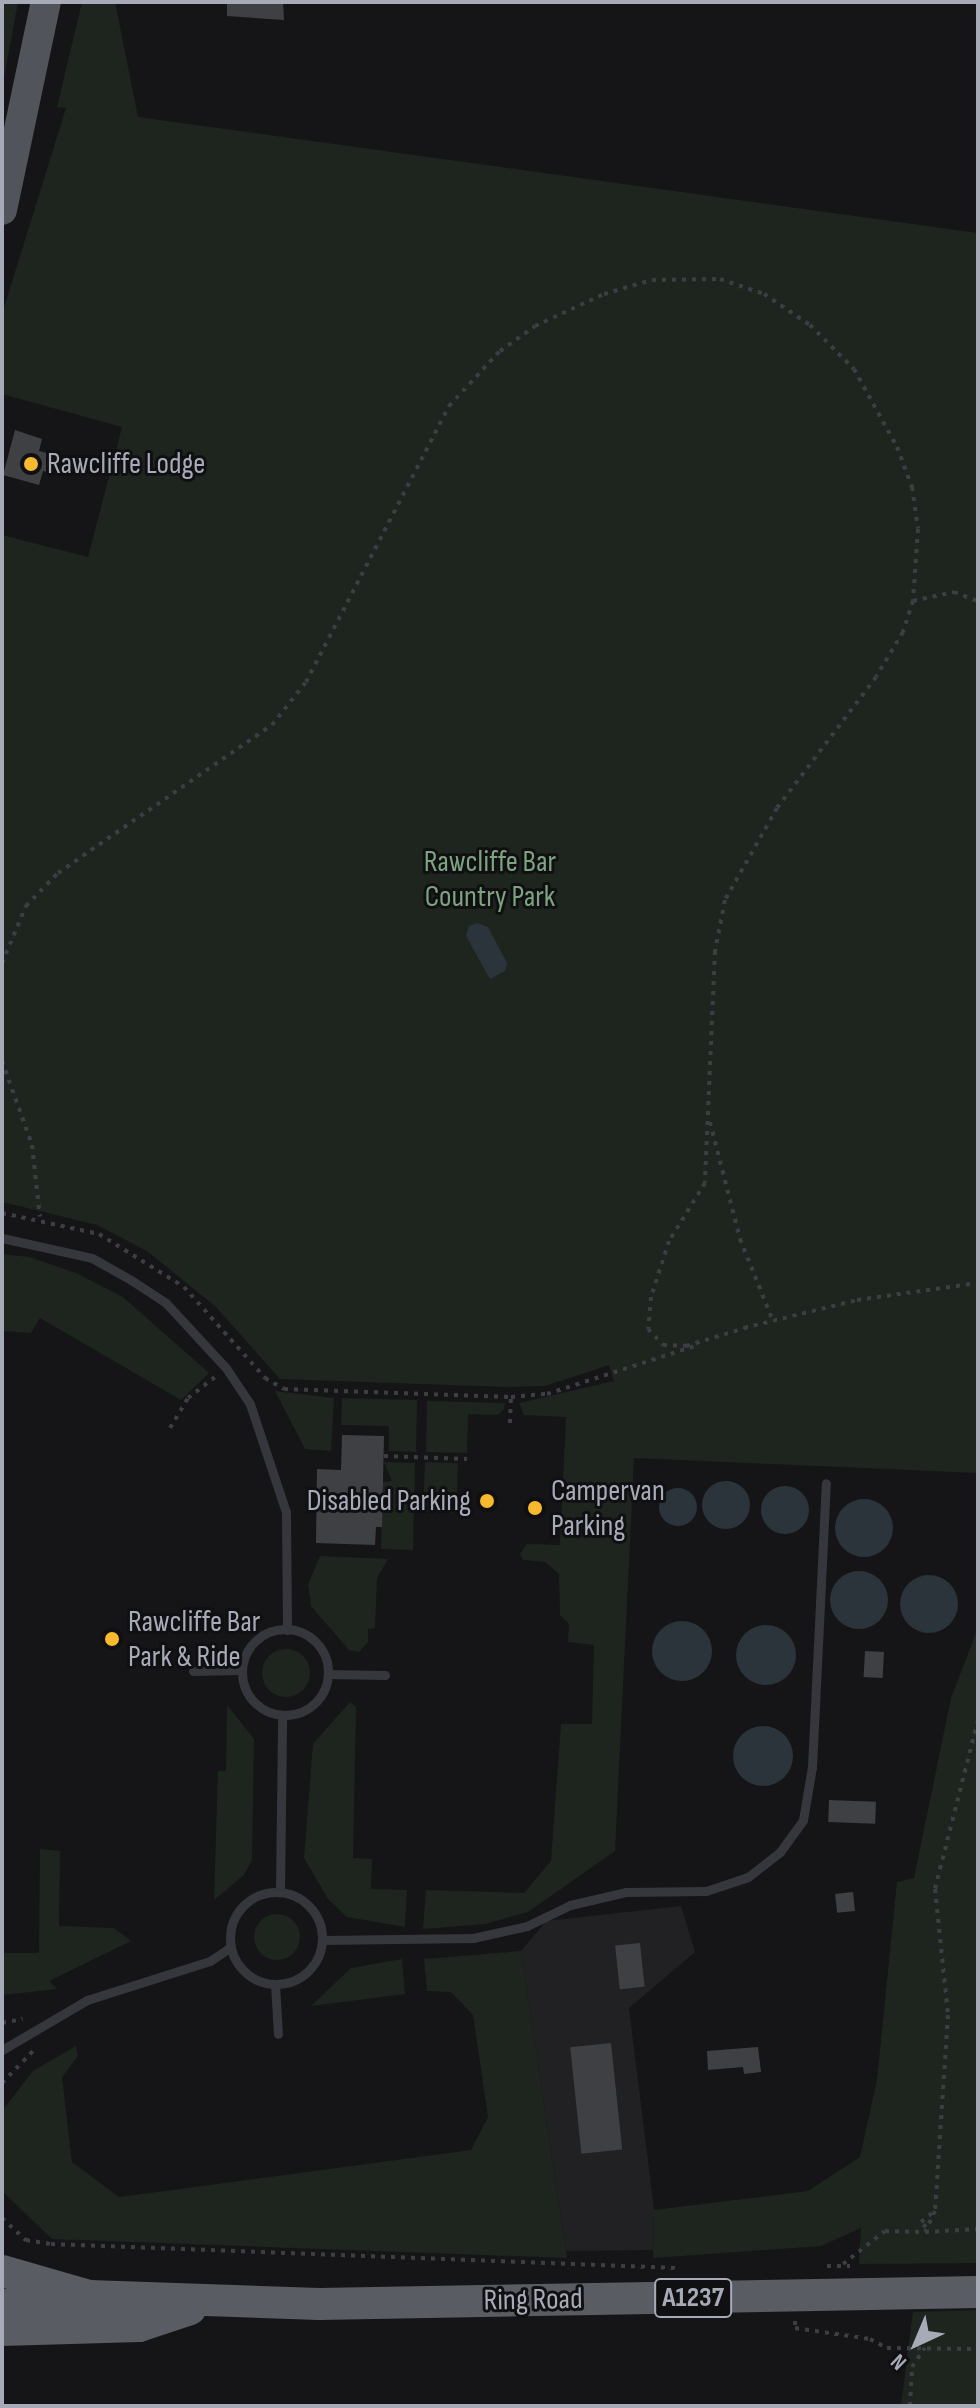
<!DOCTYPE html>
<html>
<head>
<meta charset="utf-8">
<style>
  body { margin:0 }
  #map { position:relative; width:980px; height:2408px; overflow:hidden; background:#151517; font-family:"Sofia Sans Condensed",sans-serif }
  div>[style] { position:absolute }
  .built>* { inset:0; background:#212124 }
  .green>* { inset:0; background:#1d251e; transform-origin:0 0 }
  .round { border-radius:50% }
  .water>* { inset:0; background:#2b343b }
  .building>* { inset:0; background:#3f4044; transform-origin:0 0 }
  .path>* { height:4px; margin-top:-2px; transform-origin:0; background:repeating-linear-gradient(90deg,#3c3e43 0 4px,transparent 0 10px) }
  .service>* { height:9px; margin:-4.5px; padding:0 4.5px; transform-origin:4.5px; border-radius:4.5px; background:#36373c }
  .service>.ring { margin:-4.5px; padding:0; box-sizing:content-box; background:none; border:9px solid #36373c; border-radius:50% }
  .primary>* { height:30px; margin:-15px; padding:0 15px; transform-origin:15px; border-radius:15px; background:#52545b }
  .trunk>* { height:32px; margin:-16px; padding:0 16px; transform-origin:16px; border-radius:16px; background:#5a5c64 }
  .dots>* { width:22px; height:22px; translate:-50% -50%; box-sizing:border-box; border:4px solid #101012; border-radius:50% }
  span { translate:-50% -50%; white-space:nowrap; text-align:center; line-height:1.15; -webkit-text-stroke:6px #101012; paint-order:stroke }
  .shield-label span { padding:2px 6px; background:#101012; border:2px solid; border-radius:6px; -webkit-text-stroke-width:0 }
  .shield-label { font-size:28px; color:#a7abb8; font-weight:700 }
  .poi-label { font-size:30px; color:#a7abb8 }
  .left { translate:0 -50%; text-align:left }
  .right { translate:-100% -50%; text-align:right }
  .park-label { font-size:30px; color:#7da381 }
  .street-label { font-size:30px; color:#a7abb8 }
  .frame { position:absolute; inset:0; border:4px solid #a7abb8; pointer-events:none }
  .north { position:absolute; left:876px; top:2304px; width:80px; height:80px; -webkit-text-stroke:6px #101012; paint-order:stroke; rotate:224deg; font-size:22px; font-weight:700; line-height:32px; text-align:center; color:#a7abb8 }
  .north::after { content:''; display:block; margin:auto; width:28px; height:36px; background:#a7abb8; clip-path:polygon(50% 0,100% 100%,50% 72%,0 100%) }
</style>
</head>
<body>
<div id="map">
  <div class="built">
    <div style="clip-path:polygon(681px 1906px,695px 1952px,629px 2008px,654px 2210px,653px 2250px,566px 2251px,521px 1951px,546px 1921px)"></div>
  </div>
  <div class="green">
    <div style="clip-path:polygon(2px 2px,18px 2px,2px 89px)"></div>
    <div style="clip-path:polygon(82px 2px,115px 2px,138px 117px,978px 233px,978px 1473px,634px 1458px,615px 1851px,528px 1912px,485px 1924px,423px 1929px,426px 1890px,524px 1893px,551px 1861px,561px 1724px,592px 1724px,594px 1645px,568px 1642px,569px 1624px,560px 1615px,559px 1574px,545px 1562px,523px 1560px,520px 1554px,527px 1544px,560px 1545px,566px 1417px,524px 1415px,519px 1403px,614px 1381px,609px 1365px,545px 1386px,507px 1387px,280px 1379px,215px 1306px,147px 1251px,97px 1225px,2px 1202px,2px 535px,88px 557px,122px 427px,2px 394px,2px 314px,66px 108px,57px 107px)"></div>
    <div style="clip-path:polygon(2px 1254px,29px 1257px,76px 1273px,123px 1297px,209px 1373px,181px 1400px,40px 1318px,31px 1333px,2px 1331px)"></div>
    <div style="clip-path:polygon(275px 1391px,334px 1398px,331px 1451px,305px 1449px)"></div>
    <div style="clip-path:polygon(342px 1398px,417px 1400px,416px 1452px,389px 1451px,389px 1426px,341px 1425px)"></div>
    <div style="clip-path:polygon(427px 1401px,505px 1403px,504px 1409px,498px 1415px,468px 1414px,467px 1453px,426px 1452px)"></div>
    <div style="clip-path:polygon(384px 1462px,415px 1463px,413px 1550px,381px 1549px,383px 1482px,392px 1481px)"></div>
    <div style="left:425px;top:1462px;width:33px;height:50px;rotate:2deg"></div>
    <div style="clip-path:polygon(320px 1556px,388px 1559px,377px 1578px,375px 1628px,368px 1629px,368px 1642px,359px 1652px,349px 1650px,311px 1606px,308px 1585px)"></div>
    <div style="clip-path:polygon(978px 1628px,978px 2263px,859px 2264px,861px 2228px,821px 2246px,653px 2258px,654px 2210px,808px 2191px,860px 2157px,877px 2080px,897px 1882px,914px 1878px,951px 1698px)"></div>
    <div class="round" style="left:262px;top:1649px;width:48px;height:48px"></div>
    <div style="clip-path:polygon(350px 1702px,356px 1707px,353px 1858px,372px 1859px,371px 1889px,407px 1890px,405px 1927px,347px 1917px,328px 1899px,304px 1858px,313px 1744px)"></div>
    <div style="clip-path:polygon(227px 1705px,254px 1739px,252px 1860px,244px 1875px,214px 1900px,218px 1771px,226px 1771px)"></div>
    <div style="clip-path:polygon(40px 1849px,60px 1851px,59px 1926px,114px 1928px,131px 1941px,49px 1981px,57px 1989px,2px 1995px,2px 1953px,39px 1953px)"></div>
    <div class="round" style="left:254px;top:1914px;width:46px;height:46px"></div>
    <div style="clip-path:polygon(521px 1951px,567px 2258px,52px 2239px,2px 2191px,2px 2111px,33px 2071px,76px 2046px,78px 2056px,62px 2077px,72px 2162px,119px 2197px,471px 2150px,488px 2117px,473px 2015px,451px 1992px,427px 1991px,424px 1959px)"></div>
    <div style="clip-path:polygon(402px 1959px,405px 1994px,311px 2006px,351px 1968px)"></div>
    <div style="clip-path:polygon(978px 2310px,978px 2406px,901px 2406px,913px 2312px)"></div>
  </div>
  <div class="water">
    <div style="clip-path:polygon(477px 923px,488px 927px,507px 963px,505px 971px,490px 979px,466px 936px,469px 926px)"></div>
    <div class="round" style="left:702px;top:1481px;width:48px;height:48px"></div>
    <div class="round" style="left:761px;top:1486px;width:48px;height:48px"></div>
    <div class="round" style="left:659px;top:1488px;width:38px;height:38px"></div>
    <div class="round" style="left:835px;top:1499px;width:58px;height:58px"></div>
    <div class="round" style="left:830px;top:1571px;width:58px;height:58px"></div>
    <div class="round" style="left:900px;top:1575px;width:58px;height:58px"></div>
    <div class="round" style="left:652px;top:1621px;width:60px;height:60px"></div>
    <div class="round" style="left:736px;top:1625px;width:60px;height:60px"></div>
    <div class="round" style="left:733px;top:1726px;width:60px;height:60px"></div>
  </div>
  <div class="building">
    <div style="clip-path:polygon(227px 2px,283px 2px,284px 20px,227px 16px)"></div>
    <div style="clip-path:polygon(15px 430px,42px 439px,39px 451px,59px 456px,54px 474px,43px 471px,39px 485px,3px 475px)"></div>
    <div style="clip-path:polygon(342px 1435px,384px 1436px,382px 1527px,376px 1527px,375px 1545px,316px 1543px,317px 1469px,341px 1470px)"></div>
    <div style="left:865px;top:1651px;width:19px;height:26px;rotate:3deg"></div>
    <div style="left:829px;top:1800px;width:47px;height:22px;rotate:2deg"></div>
    <div style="left:853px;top:1892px;width:19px;height:18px;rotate:84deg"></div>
    <div style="left:640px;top:1943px;width:44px;height:25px;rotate:84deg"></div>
    <div style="left:611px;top:2043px;width:107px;height:41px;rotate:84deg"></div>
    <div style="clip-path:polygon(758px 2047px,761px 2072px,744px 2074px,743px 2067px,708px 2070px,707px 2051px)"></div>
  </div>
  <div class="path">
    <div style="left:913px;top:601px;width:42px;rotate:-12.4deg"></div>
    <div style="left:954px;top:592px;width:26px;rotate:21deg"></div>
    <div style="left:2px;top:963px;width:62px;rotate:-67.2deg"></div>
    <div style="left:26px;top:906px;width:46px;rotate:-45.9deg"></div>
    <div style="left:58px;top:873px;width:260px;rotate:-34.7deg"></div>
    <div style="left:272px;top:725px;width:55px;rotate:-51.7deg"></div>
    <div style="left:306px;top:682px;width:311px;rotate:-62.6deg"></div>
    <div style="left:449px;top:406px;width:75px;rotate:-47.2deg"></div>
    <div style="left:500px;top:351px;width:43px;rotate:-35.5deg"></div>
    <div style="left:535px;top:326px;width:76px;rotate:-24.9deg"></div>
    <div style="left:604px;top:294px;width:50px;rotate:-16.3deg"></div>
    <div style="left:652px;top:280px;width:68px;rotate:-0.8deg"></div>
    <div style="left:720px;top:279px;width:46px;rotate:18.8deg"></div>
    <div style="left:764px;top:294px;width:55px;rotate:34deg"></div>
    <div style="left:810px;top:325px;width:62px;rotate:45deg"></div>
    <div style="left:854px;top:369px;width:89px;rotate:61.1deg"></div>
    <div style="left:897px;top:447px;width:43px;rotate:69.4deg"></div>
    <div style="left:912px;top:487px;width:42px;rotate:81.9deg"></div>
    <div style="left:918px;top:529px;width:72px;rotate:94deg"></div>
    <div style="left:913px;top:601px;width:33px;rotate:108deg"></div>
    <div style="left:903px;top:632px;width:52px;rotate:121deg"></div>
    <div style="left:876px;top:677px;width:164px;rotate:127.1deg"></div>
    <div style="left:777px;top:808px;width:106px;rotate:119.5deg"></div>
    <div style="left:725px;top:900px;width:52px;rotate:101.1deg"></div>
    <div style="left:715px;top:951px;width:232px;rotate:92.5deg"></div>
    <div style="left:705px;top:1183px;width:68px;rotate:121.8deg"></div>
    <div style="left:669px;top:1241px;width:59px;rotate:107.8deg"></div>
    <div style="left:651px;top:1297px;width:32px;rotate:95deg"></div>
    <div style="left:648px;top:1329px;width:22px;rotate:47deg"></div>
    <div style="left:663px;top:1345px;width:23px;rotate:2deg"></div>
    <div style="left:686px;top:1346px;width:62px;rotate:-17deg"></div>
    <div style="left:2px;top:1061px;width:89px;rotate:70.3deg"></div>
    <div style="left:32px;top:1145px;width:72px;rotate:83.7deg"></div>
    <div style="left:710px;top:1122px;width:121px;rotate:75.6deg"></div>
    <div style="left:740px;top:1239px;width:88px;rotate:68.1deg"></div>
    <div style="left:2px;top:1213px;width:99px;rotate:12.2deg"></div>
    <div style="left:99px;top:1234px;width:100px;rotate:31.9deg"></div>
    <div style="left:184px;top:1287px;width:122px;rotate:48.3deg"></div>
    <div style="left:265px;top:1378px;width:22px;rotate:30deg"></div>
    <div style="left:284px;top:1389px;width:227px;rotate:2deg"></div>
    <div style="left:511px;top:1397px;width:36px;rotate:-5deg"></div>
    <div style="left:547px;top:1394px;width:156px;rotate:-18deg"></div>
    <div style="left:744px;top:1328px;width:116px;rotate:-13.9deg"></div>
    <div style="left:857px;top:1300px;width:122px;rotate:-8deg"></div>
    <div style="left:510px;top:1423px;width:26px;rotate:-88deg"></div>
    <div style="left:170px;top:1428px;width:35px;rotate:-59deg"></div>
    <div style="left:188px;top:1398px;width:34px;rotate:-38deg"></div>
    <div style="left:384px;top:1456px;width:83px;rotate:2.1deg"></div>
    <div style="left:978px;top:1720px;width:174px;rotate:104.3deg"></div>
    <div style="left:935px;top:1889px;width:127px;rotate:84.1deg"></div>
    <div style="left:948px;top:2015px;width:196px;rotate:93.8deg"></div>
    <div style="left:935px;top:2211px;width:23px;rotate:115deg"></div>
    <div style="left:925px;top:2232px;width:53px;rotate:-3.2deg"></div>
    <div style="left:2px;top:2023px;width:21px;rotate:-11deg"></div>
    <div style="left:2px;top:2083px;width:45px;rotate:-45.9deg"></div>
    <div style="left:2px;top:2218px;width:33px;rotate:43deg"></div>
    <div style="left:26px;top:2240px;width:25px;rotate:9deg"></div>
    <div style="left:51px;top:2244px;width:627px;rotate:2.19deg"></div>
    <div style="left:926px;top:2227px;width:7px;rotate:-135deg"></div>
    <div style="left:921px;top:2222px;width:16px;rotate:-40deg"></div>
    <div style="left:843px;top:2264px;width:53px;rotate:-38.2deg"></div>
    <div style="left:885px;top:2231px;width:40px;rotate:1.4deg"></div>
    <div style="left:827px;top:2266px;width:23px"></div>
    <div style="left:795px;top:2321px;width:7px;rotate:90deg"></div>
    <div style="left:795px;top:2328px;width:76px;rotate:8.3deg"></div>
    <div style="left:870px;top:2339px;width:19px;rotate:28deg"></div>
    <div style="left:887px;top:2348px;width:91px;rotate:0.6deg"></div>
    <div style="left:910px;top:2406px;width:39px;rotate:-87deg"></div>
    <div style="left:912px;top:2367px;width:23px;rotate:-56deg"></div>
  </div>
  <div class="service">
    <div style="left:2px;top:1238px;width:92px;rotate:12.5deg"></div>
    <div style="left:92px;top:1258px;width:45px;rotate:29.4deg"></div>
    <div style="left:131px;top:1280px;width:42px;rotate:33.3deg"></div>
    <div style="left:166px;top:1303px;width:88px;rotate:47.3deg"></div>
    <div style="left:226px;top:1368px;width:43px;rotate:56.3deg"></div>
    <div style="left:250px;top:1404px;width:114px;rotate:71.6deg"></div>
    <div style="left:286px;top:1512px;width:118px;rotate:89.5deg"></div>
    <div class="ring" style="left:242px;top:1629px;width:77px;height:77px"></div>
    <div style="left:193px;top:1671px;width:48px;rotate:-1.2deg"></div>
    <div style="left:328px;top:1674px;width:57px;rotate:1deg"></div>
    <div style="left:280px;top:1891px;width:175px;rotate:-89.3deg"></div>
    <div class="ring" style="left:230px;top:1892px;width:83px;height:83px"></div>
    <div style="left:322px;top:1940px;width:151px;rotate:-0.8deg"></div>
    <div style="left:473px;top:1938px;width:55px;rotate:-12.5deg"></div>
    <div style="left:527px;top:1926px;width:48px;rotate:-26deg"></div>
    <div style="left:570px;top:1905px;width:57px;rotate:-13.1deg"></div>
    <div style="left:626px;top:1892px;width:80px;rotate:-0.7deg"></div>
    <div style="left:706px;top:1891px;width:44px;rotate:-18.4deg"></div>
    <div style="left:748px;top:1877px;width:41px;rotate:-38deg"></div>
    <div style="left:780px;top:1852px;width:39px;rotate:-54deg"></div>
    <div style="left:803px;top:1820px;width:54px;rotate:-80.4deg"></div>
    <div style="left:812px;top:1767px;width:284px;rotate:-87.2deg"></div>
    <div style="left:275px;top:1984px;width:50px;rotate:86.6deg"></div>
    <div style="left:2px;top:2050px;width:99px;rotate:-30.5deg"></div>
    <div style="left:87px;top:2000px;width:129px;rotate:-17.6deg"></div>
    <div style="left:210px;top:1961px;width:25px;rotate:-34deg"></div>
  </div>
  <div class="primary">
    <div style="left:2px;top:210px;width:213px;rotate:-78.1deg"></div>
  </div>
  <div class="trunk">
    <div style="left:2px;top:2271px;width:91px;rotate:16deg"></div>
    <div style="left:2px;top:2305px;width:49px"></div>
    <div style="left:51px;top:2305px;width:39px;rotate:-13deg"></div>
    <div style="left:89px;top:2296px;width:230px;rotate:2deg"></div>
    <div style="left:319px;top:2304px;width:659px;rotate:-1.04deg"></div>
    <div style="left:2px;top:2330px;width:137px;rotate:-1.7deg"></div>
    <div style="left:139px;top:2326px;width:54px;rotate:-18.4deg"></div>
  </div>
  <div class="dots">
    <div style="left:31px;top:464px;background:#f7b92e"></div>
    <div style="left:487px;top:1501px;background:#f7b92e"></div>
    <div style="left:535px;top:1508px;background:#f7b92e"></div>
    <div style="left:112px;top:1639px;background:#f7b92e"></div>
  </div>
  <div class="shield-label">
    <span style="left:693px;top:2298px">A1237</span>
  </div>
  <div class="poi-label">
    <span class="left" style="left:47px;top:464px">Rawcliffe Lodge</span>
    <span class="left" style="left:551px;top:1508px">Campervan<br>Parking</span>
    <span class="right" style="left:471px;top:1501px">Disabled Parking</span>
    <span class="left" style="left:128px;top:1639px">Rawcliffe Bar<br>Park &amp; Ride</span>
  </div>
  <div class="park-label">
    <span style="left:490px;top:879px">Rawcliffe Bar<br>Country Park</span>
  </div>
  <div class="street-label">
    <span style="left:533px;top:2300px;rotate:-1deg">Ring Road</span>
  </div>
  <div class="frame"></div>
  <div class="north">N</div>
</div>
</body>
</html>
